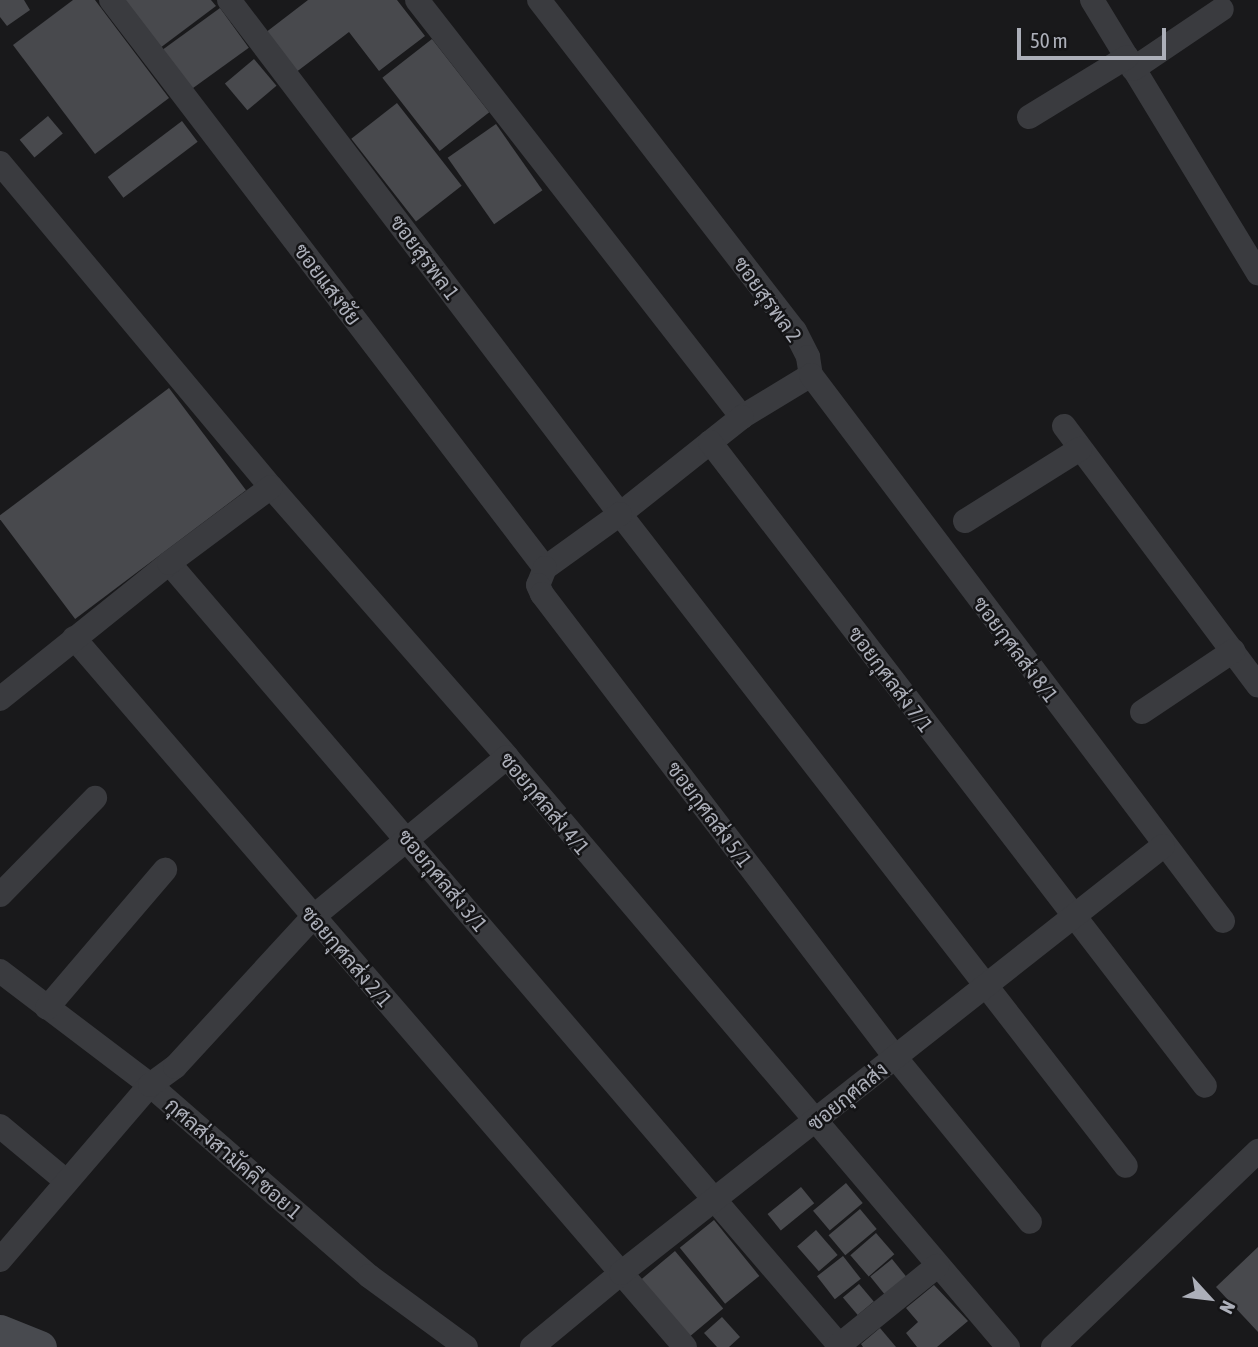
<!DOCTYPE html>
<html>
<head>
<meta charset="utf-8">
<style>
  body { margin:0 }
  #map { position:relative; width:1258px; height:1347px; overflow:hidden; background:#19191b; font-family:"Asap Condensed",Sarabun,sans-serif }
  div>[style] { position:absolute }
  .building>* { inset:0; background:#48494d; transform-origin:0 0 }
  .minor>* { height:24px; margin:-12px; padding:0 12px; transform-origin:12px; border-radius:12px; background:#3a3b3f }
  .secondary>* { height:33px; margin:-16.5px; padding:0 16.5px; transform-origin:16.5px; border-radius:16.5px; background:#484a4f }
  span { translate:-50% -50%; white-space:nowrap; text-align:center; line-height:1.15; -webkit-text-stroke:5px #141416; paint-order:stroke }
  .street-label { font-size:21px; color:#acafb9 }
  .north { position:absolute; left:1174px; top:1263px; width:70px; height:70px; -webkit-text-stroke:5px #141416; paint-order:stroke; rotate:117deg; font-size:19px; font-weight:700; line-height:28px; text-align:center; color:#acafb9 }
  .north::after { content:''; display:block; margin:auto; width:24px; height:32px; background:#acafb9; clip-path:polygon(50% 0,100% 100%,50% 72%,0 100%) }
  .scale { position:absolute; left:1017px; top:28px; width:149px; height:32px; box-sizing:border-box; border:4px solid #acafb9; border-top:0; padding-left:9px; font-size:21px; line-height:24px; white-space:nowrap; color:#acafb9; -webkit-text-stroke:5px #141416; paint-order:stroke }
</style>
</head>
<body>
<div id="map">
  <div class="building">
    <div style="clip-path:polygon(0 0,24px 0,30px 10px,7px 26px,0 17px)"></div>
    <div style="clip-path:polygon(73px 0,95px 0,169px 98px,95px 154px,13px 45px)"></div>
    <div style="clip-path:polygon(124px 0,211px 0,216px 6px,160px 48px)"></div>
    <div style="clip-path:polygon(308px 0,397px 0,425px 36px,379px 71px,349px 32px,295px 73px,265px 33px)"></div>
    <div style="left:220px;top:8px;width:49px;height:71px;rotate:54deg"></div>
    <div style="left:432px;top:39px;width:93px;height:63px;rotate:52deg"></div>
    <div style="left:254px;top:59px;width:35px;height:38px;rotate:50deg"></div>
    <div style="left:397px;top:103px;width:105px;height:58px;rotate:52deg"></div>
    <div style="left:48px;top:116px;width:23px;height:37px;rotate:50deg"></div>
    <div style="left:182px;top:121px;width:26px;height:93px;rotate:53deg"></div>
    <div style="left:496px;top:124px;width:81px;height:59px;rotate:55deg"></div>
    <div style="left:169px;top:388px;width:128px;height:214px;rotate:53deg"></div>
    <div style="left:846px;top:1183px;width:26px;height:43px;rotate:50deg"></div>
    <div style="left:801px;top:1187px;width:21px;height:43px;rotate:51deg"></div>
    <div style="left:860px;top:1209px;width:26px;height:41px;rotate:50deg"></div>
    <div style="left:714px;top:1220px;width:72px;height:44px;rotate:51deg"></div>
    <div style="left:816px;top:1230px;width:33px;height:25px;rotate:49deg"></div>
    <div style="left:876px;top:1233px;width:28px;height:34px;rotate:49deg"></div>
    <div style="clip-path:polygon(1258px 1247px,1258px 1332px,1216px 1287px)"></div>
    <div style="left:675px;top:1251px;width:75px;height:50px;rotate:50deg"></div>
    <div style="left:843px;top:1256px;width:29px;height:33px;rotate:52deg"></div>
    <div style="left:892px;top:1259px;width:26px;height:28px;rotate:51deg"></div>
    <div style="left:859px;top:1284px;width:23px;height:21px;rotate:50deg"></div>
    <div style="clip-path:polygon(934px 1285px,968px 1321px,937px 1347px,917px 1347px,906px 1333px,918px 1322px,906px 1308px)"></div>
    <div style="clip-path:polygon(722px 1317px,740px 1337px,729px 1347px,717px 1347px,704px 1333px)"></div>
    <div style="clip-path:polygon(880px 1328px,896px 1347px,863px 1347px,861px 1344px)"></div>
  </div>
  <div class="minor">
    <div style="left:111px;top:0;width:715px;rotate:52.62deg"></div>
    <div style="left:229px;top:0;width:646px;rotate:52.74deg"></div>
    <div style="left:620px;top:514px;width:825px;rotate:52.19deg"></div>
    <div style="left:417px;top:0;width:529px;rotate:52.07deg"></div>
    <div style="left:539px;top:0;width:418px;rotate:52.3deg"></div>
    <div style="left:795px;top:331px;width:29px;rotate:63deg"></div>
    <div style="left:808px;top:357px;width:18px;rotate:81deg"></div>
    <div style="left:811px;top:375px;width:81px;rotate:148.7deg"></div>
    <div style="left:742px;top:417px;width:156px;rotate:141.5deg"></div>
    <div style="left:620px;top:514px;width:92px;rotate:144.2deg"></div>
    <div style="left:545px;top:568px;width:18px;rotate:112deg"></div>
    <div style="left:538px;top:585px;width:10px;rotate:66deg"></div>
    <div style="left:542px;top:594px;width:582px;rotate:52.68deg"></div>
    <div style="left:895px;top:1057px;width:213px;rotate:50.7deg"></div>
    <div style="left:1092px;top:0;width:320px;rotate:58.7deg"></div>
    <div style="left:1133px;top:69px;width:107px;rotate:-34deg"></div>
    <div style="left:1029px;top:117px;width:115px;rotate:-31.5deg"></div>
    <div style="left:0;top:163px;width:422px;rotate:50.1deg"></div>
    <div style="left:271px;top:487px;width:359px;rotate:48.8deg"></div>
    <div style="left:507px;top:757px;width:774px;rotate:49.66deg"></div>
    <div style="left:811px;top:375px;width:684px;rotate:52.96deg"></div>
    <div style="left:1064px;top:426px;width:324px;rotate:53.2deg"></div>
    <div style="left:710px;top:442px;width:812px;rotate:52.45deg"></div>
    <div style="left:965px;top:521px;width:136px;rotate:-32.1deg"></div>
    <div style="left:169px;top:563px;width:1030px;rotate:49.41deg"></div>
    <div style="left:74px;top:638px;width:936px;rotate:49.25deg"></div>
    <div style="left:0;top:699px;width:217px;rotate:-38.8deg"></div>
    <div style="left:169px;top:563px;width:127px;rotate:-36.7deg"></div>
    <div style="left:1142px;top:712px;width:110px;rotate:-33.8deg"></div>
    <div style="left:0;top:895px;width:136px;rotate:-45.6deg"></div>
    <div style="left:0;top:971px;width:188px;rotate:37.2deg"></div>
    <div style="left:150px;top:1085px;width:291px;rotate:41.1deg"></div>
    <div style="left:369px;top:1276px;width:120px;rotate:36.2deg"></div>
    <div style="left:47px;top:1008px;width:182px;rotate:-49.5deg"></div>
    <div style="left:0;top:1126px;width:87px;rotate:39.9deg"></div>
    <div style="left:0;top:1260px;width:230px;rotate:-49.4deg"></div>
    <div style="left:150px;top:1085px;width:31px;rotate:-36deg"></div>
    <div style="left:175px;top:1067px;width:204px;rotate:-47.4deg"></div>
    <div style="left:313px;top:917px;width:251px;rotate:-39.5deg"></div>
    <div style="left:532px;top:1347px;width:116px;rotate:-39.7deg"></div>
    <div style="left:621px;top:1273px;width:690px;rotate:-38.23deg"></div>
    <div style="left:837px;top:1347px;width:129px;rotate:-39deg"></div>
    <div style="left:1053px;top:1347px;width:284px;rotate:-43.7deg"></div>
  </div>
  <div class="secondary">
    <div style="left:0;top:1331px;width:43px;rotate:21.8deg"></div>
  </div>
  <div class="street-label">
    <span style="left:425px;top:257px;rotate:53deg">ซอยสุรพล 1</span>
    <span style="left:328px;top:284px;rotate:53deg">ซอยแสงชัย</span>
    <span style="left:768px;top:299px;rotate:54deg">ซอยสุรพล 2</span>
    <span style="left:1016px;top:649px;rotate:53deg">ซอยกุศลส่ง 8/1</span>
    <span style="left:891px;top:679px;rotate:53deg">ซอยกุศลส่ง 7/1</span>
    <span style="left:545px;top:803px;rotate:50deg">ซอยกุศลส่ง 4/1</span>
    <span style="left:710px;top:814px;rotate:53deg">ซอยกุศลส่ง 5/1</span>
    <span style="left:443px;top:880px;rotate:50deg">ซอยกุศลส่ง 3/1</span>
    <span style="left:347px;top:956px;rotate:49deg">ซอยกุศลส่ง 2/1</span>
    <span style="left:847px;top:1096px;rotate:-39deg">ซอยกุศลส่ง</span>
    <span style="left:234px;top:1158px;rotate:41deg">กุศลส่งสามัคคี ซอย 1</span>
  </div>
  <div class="north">N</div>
  <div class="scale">50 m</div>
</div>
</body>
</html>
